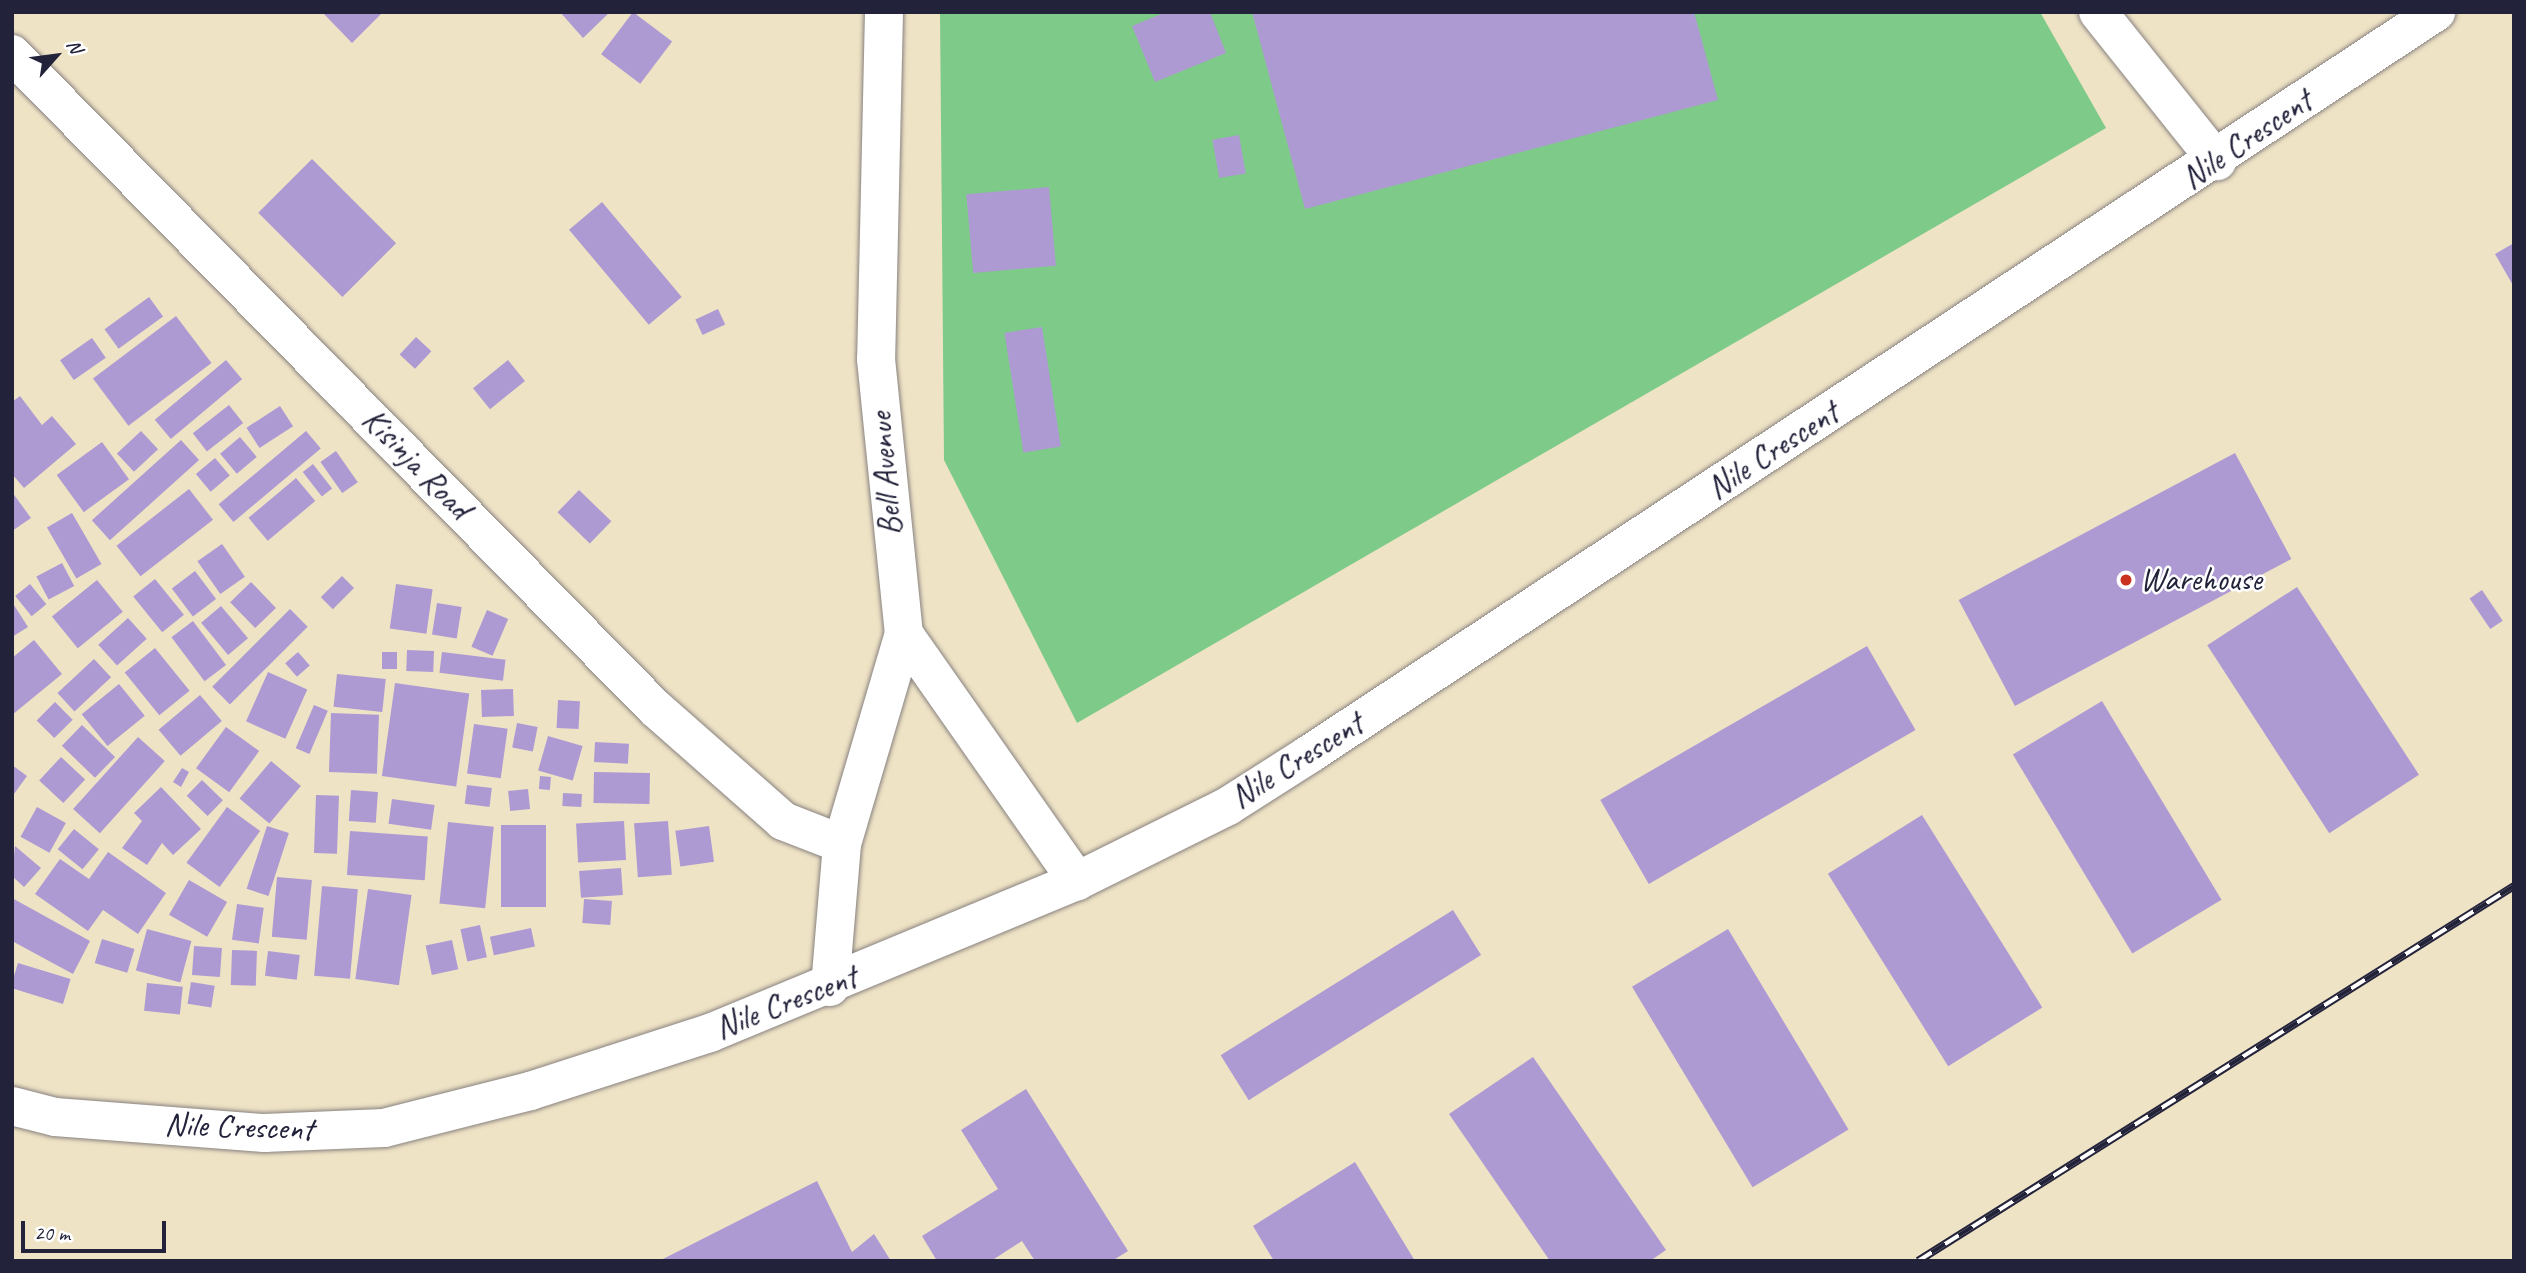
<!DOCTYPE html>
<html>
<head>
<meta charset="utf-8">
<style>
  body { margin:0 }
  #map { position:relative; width:2526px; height:1273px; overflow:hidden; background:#efe3c5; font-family:Caveat,sans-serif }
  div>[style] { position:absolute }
  .green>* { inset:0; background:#7eca88 }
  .building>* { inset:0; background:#ae9ad3; transform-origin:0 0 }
  .roads { filter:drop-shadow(0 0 2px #888280) drop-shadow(0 0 2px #888280) }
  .minor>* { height:38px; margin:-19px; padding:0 19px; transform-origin:19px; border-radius:19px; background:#fff }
  .rail>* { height:8px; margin-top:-4px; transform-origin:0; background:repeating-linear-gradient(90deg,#fff 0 16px,#22223b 0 32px); box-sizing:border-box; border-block:2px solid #22223b }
  .dots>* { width:19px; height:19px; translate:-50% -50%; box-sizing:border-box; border:4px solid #fff; border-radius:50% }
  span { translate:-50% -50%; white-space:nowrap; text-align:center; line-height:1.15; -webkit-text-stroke:5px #fff; paint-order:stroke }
  .street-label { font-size:33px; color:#22223b }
  .poi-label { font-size:33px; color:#22223b }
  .left { translate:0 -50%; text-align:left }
  .frame { position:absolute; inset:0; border:14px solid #22223b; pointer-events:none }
  .north { position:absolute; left:21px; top:21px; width:70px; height:70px; -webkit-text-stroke:5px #fff; paint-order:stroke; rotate:62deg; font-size:19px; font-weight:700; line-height:28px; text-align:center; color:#22223b }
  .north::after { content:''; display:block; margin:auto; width:24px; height:32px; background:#22223b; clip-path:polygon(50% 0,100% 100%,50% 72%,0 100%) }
  .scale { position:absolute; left:21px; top:1221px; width:145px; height:32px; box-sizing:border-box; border:4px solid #22223b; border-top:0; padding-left:9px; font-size:21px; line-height:24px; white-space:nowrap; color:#22223b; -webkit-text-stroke:5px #fff; paint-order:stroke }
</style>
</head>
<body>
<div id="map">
  <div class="green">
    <div style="clip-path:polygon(940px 12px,2040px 12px,2106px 128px,1077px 723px,944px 460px)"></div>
  </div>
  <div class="building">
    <div style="clip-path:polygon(322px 12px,383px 12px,352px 43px)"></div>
    <div style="clip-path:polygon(560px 12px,610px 12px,583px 38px)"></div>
    <div style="left:633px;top:12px;width:49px;height:53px;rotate:37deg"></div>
    <div style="clip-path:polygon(1166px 12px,1210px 12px,1226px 53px,1155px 82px,1132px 26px)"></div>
    <div style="clip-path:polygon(1252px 12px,1694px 12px,1718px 100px,1305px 209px)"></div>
    <div style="left:1239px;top:135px;width:39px;height:27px;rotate:80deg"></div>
    <div style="left:312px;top:159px;width:119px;height:76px;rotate:45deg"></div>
    <div style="left:1049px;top:187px;width:79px;height:83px;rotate:85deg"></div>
    <div style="left:602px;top:202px;width:124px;height:43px;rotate:50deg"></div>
    <div style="clip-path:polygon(2514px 243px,2514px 287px,2495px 254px)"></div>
    <div style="left:149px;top:297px;width:24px;height:55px;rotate:54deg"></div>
    <div style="left:718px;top:309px;width:17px;height:25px;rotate:65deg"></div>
    <div style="left:176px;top:316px;width:59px;height:104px;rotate:53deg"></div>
    <div style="left:1042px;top:327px;width:121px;height:38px;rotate:81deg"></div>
    <div style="left:416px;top:337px;width:21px;height:24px;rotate:43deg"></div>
    <div style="left:92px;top:338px;width:24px;height:39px;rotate:55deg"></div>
    <div style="left:226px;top:360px;width:25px;height:93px;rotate:50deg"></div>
    <div style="left:508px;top:360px;width:27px;height:45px;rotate:51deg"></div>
    <div style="clip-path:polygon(20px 396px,42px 425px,52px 416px,76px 444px,24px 488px,12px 474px,12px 402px)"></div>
    <div style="left:229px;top:405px;width:23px;height:46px;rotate:52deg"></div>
    <div style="left:280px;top:406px;width:24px;height:40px;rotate:57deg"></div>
    <div style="left:141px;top:431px;width:25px;height:33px;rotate:47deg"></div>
    <div style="left:306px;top:431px;width:23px;height:114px;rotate:50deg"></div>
    <div style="left:240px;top:437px;width:26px;height:26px;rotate:50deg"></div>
    <div style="left:181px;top:440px;width:27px;height:120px;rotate:48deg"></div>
    <div style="left:102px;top:442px;width:46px;height:56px;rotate:54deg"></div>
    <div style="left:336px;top:451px;width:38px;height:19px;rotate:55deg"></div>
    <div style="left:2235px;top:453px;width:120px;height:313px;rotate:62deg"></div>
    <div style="left:215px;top:458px;width:23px;height:25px;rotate:50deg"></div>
    <div style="left:313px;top:464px;width:31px;height:13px;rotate:52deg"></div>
    <div style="left:296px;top:478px;width:30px;height:62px;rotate:50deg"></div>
    <div style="left:189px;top:489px;width:39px;height:92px;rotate:52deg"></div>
    <div style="left:579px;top:490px;width:45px;height:31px;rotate:44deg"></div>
    <div style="clip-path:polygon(12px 492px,31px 518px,12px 531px)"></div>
    <div style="left:72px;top:513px;width:59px;height:29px;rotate:60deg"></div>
    <div style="left:222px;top:544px;width:40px;height:30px;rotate:55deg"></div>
    <div style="left:62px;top:563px;width:26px;height:29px;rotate:62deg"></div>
    <div style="left:195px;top:571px;width:35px;height:29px;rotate:53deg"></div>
    <div style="left:342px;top:576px;width:17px;height:30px;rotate:45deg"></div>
    <div style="left:155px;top:579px;width:46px;height:28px;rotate:51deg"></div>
    <div style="left:97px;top:580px;width:41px;height:58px;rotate:51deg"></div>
    <div style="left:251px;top:582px;width:36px;height:29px;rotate:46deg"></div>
    <div style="left:30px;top:584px;width:26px;height:19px;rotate:51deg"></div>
    <div style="left:396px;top:584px;width:37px;height:45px;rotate:8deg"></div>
    <div style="left:2297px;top:587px;width:224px;height:107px;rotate:57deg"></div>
    <div style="left:2482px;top:590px;width:37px;height:15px;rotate:56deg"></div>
    <div style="clip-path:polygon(12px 602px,28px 627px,12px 637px)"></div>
    <div style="left:437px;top:603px;width:25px;height:32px;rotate:9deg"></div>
    <div style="left:221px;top:606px;width:42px;height:26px;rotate:50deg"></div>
    <div style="left:290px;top:609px;width:25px;height:110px;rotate:45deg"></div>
    <div style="left:487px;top:610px;width:23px;height:40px;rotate:23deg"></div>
    <div style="left:128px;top:618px;width:28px;height:40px;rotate:48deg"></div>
    <div style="left:193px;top:621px;width:55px;height:27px;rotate:53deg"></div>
    <div style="clip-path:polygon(34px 640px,62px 674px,12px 715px,12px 658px)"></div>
    <div style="left:1867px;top:646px;width:97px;height:308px;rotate:60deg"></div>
    <div style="left:155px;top:648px;width:55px;height:39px;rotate:51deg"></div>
    <div style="left:407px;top:650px;width:27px;height:21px;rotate:2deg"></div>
    <div style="left:298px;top:652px;width:18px;height:17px;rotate:49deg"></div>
    <div style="left:382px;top:652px;width:15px;height:17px"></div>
    <div style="left:442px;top:652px;width:64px;height:21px;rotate:7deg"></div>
    <div style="left:94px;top:659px;width:25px;height:50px;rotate:47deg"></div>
    <div style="left:268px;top:672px;width:43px;height:54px;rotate:24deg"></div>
    <div style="left:337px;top:674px;width:49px;height:33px;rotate:6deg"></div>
    <div style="left:395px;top:683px;width:75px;height:94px;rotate:8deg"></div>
    <div style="left:119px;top:684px;width:41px;height:48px;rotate:51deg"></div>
    <div style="left:513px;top:689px;width:27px;height:32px;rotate:88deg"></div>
    <div style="left:200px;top:695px;width:34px;height:54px;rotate:50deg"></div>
    <div style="left:558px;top:700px;width:22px;height:28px;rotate:3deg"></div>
    <div style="left:2102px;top:701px;width:232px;height:104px;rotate:59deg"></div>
    <div style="left:55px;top:702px;width:25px;height:26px;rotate:45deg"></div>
    <div style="left:314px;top:705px;width:15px;height:47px;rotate:23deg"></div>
    <div style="left:331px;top:713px;width:48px;height:59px;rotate:2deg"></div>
    <div style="left:517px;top:723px;width:21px;height:25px;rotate:11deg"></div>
    <div style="left:474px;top:724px;width:34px;height:50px;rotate:8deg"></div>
    <div style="left:82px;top:725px;width:46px;height:29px;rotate:44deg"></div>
    <div style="left:226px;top:727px;width:41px;height:51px;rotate:36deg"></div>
    <div style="left:548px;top:736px;width:36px;height:36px;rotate:16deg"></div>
    <div style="left:138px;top:737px;width:36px;height:97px;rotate:42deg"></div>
    <div style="left:595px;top:742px;width:34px;height:20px;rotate:3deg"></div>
    <div style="left:61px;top:757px;width:33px;height:32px;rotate:43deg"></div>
    <div style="left:271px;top:761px;width:39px;height:49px;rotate:40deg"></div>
    <div style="clip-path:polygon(12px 765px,27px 776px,14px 794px,12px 793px)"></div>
    <div style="clip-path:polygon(182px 768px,189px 772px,181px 787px,173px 782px)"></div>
    <div style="left:594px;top:772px;width:56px;height:31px;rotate:1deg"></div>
    <div style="left:540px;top:776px;width:11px;height:13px;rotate:5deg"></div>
    <div style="left:202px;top:780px;width:29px;height:22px;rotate:44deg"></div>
    <div style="left:467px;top:785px;width:25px;height:19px;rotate:7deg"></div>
    <div style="clip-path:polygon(161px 787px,201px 829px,173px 855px,162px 843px,147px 865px,122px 848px,142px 821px,134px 813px)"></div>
    <div style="left:528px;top:789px;width:20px;height:20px;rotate:84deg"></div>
    <div style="left:351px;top:790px;width:27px;height:31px;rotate:4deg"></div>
    <div style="left:563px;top:793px;width:19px;height:13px;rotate:3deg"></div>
    <div style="left:316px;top:795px;width:23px;height:58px;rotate:2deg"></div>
    <div style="left:392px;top:799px;width:43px;height:25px;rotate:8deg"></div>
    <div style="left:37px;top:807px;width:33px;height:34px;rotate:29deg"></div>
    <div style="left:227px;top:807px;width:41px;height:69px;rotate:36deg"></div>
    <div style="left:1922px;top:815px;width:227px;height:111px;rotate:58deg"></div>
    <div style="left:624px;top:821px;width:39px;height:48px;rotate:87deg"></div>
    <div style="left:668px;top:821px;width:54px;height:34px;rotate:86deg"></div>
    <div style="left:448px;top:822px;width:46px;height:82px;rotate:6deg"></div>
    <div style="left:501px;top:825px;width:45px;height:82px"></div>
    <div style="left:267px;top:826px;width:23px;height:66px;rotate:18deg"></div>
    <div style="left:709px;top:826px;width:36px;height:34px;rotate:82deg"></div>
    <div style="left:74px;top:829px;width:32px;height:26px;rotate:39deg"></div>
    <div style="left:350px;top:831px;width:78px;height:44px;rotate:4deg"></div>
    <div style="clip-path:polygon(15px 846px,41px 868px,24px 887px,12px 876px)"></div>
    <div style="clip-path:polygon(108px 852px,166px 893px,138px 934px,103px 910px,88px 931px,35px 894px,60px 859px,89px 879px)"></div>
    <div style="left:621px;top:868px;width:27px;height:42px;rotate:86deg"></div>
    <div style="left:277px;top:877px;width:35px;height:60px;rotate:5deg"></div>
    <div style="left:189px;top:880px;width:44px;height:40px;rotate:30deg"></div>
    <div style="left:322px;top:886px;width:36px;height:90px;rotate:5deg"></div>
    <div style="left:368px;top:889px;width:44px;height:91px;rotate:8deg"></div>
    <div style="clip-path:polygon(12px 898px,90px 941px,73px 974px,12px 941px)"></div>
    <div style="left:584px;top:899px;width:28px;height:24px;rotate:4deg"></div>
    <div style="left:237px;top:904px;width:27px;height:36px;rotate:8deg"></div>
    <div style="left:1453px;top:910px;width:53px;height:274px;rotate:58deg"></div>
    <div style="left:480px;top:925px;width:33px;height:20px;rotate:78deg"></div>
    <div style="left:531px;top:928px;width:19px;height:42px;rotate:78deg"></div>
    <div style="left:147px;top:929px;width:46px;height:43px;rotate:15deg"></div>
    <div style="left:1728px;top:929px;width:234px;height:112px;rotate:59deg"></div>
    <div style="left:102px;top:939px;width:34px;height:25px;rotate:17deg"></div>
    <div style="left:452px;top:940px;width:30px;height:27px;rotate:78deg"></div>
    <div style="left:194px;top:946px;width:28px;height:29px;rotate:4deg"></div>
    <div style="left:232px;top:950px;width:25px;height:35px;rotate:2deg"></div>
    <div style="left:268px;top:951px;width:32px;height:25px;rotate:7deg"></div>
    <div style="left:18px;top:963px;width:55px;height:26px;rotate:17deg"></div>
    <div style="left:191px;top:982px;width:24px;height:22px;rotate:9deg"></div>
    <div style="left:147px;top:983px;width:36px;height:28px;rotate:6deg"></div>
    <div style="clip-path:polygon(1533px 1057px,1666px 1250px,1650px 1261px,1550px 1261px,1449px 1114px)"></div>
    <div style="clip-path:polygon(1026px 1089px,1128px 1251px,1112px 1261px,1035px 1261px,1022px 1241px,991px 1261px,937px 1261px,922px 1236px,998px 1189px,961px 1130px)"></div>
    <div style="clip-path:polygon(1355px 1162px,1415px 1261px,1274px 1261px,1253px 1226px)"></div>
    <div style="clip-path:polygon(817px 1181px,852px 1252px,874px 1234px,891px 1261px,659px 1261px)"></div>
  </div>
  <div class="roads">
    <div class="minor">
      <div style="left:884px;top:12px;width:347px;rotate:91.3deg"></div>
      <div style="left:876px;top:359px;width:276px;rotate:84.2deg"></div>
      <div style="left:904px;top:634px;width:302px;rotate:55deg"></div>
      <div style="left:2098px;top:12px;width:191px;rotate:51.4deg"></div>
      <div style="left:12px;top:54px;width:917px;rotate:45.49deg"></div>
      <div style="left:655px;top:708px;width:171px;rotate:41.4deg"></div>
      <div style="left:783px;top:821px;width:63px;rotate:21.3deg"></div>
      <div style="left:830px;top:987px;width:144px;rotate:-85.2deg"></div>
      <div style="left:842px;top:844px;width:219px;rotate:-73.6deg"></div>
      <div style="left:12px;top:1106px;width:44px;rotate:14.3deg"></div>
      <div style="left:55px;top:1117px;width:210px;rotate:4.4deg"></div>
      <div style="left:264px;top:1133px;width:120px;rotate:-2.4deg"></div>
      <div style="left:384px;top:1128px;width:151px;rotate:-14.2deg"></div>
      <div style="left:530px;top:1091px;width:189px;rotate:-17.9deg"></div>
      <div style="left:710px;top:1033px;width:397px;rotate:-22.5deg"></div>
      <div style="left:1077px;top:881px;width:169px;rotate:-26.4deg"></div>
      <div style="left:1228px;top:806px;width:95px;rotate:-32.5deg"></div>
      <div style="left:1308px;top:755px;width:1351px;rotate:-33.37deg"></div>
    </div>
  </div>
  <div class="rail">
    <div style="left:1918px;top:1261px;width:704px;rotate:-32.18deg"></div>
  </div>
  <div class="dots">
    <div style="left:2126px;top:580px;background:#c8321e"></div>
  </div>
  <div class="street-label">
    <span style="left:2247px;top:140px;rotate:-34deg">Nile Crescent</span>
    <span style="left:1773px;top:451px;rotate:-33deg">Nile Crescent</span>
    <span style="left:416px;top:464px;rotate:46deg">Kisinja Road</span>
    <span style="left:886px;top:474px;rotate:-95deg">Bell Avenue</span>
    <span style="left:1297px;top:761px;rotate:-32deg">Nile Crescent</span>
    <span style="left:786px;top:1003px;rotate:-21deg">Nile Crescent</span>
    <span style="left:239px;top:1127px;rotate:2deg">Nile Crescent</span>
  </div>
  <div class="poi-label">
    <span class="left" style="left:2140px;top:580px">Warehouse</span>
  </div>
  <div class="frame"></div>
  <div class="north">N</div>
  <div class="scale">20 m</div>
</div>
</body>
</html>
